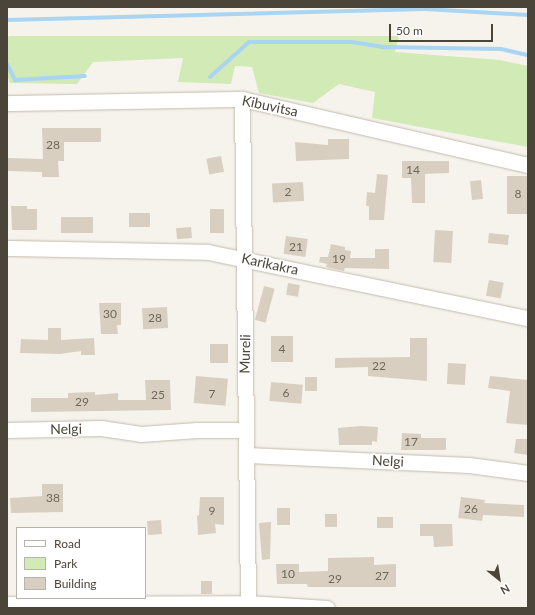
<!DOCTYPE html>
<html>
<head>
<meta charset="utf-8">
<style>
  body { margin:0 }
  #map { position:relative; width:535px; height:615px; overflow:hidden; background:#f6f3ec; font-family:Lato,sans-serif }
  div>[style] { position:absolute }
  .green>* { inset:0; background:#d2eab5 }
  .stream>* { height:4px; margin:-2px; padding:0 2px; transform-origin:2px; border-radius:2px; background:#a9d4f2 }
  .building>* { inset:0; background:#d8cfc1; transform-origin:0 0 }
  .roads { filter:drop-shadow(0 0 1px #c2bbae) drop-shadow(0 0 1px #c2bbae) }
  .minor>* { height:15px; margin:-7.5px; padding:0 7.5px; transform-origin:7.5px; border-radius:7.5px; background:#fff }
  span { translate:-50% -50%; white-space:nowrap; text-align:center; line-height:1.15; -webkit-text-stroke:3px #fff; paint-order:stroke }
  .number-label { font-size:12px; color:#6e675b }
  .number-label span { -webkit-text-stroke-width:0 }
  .street-label { font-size:14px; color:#4b4439 }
  .frame { position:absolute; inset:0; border:8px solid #4b4439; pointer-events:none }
  .legend { position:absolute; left:16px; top:527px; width:130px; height:72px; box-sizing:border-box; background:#fff; border:1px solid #b7b4b0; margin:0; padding:5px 7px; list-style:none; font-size:12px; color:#4b4439 }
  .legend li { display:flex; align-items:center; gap:8px; height:20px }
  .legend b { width:20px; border:1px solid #b7b4b0 }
  .north { position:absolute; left:479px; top:559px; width:40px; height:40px; -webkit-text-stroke:3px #fff; paint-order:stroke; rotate:150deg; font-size:11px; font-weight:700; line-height:16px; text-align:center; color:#4b4439 }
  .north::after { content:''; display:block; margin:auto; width:14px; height:18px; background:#4b4439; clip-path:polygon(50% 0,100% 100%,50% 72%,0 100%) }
  .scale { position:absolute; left:389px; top:24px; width:104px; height:18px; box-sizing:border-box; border:2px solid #4b4439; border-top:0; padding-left:5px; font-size:12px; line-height:14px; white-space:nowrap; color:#4b4439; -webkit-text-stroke:3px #fff; paint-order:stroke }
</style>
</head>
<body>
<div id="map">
  <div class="green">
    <div style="clip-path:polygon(399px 36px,395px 52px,500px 60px,528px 66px,528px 147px,372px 118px,375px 92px,339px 84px,313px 103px,259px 93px,252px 67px,235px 66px,231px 84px,178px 82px,183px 58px,93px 62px,77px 84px,10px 83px,7px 75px,7px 37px,10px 36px)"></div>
  </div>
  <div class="stream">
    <div style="left:7px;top:20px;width:418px;rotate:-1.5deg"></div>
    <div style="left:425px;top:9px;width:103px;rotate:3.3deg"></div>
    <div style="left:7px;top:64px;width:18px;rotate:63deg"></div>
    <div style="left:15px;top:80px;width:70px;rotate:-3.3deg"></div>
    <div style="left:210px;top:77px;width:52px;rotate:-41.9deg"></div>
    <div style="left:249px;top:42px;width:103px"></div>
    <div style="left:352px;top:42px;width:30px;rotate:9deg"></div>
    <div style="left:382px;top:47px;width:119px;rotate:1deg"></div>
    <div style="left:501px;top:49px;width:28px;rotate:13deg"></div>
  </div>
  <div class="building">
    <div style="clip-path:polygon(42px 128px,101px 128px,101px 142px,64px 142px,64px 161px,58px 161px,59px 177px,42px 177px,42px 172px,8px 171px,8px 158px,43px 159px)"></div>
    <div style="clip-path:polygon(328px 139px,349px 139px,349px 159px,296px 161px,295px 142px,328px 145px)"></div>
    <div style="left:221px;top:156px;width:16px;height:15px;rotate:79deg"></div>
    <div style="clip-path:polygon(402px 161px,449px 161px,449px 173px,425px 174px,425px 203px,412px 203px,411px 178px,402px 178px)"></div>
    <div style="clip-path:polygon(377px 174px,388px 175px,384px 220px,369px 220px,369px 206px,366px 206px,367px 192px,375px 193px)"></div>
    <div style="left:528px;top:176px;width:38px;height:21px;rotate:90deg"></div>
    <div style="left:481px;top:180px;width:19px;height:11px;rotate:84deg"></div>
    <div style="left:303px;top:182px;width:19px;height:31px;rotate:87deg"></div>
    <div style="clip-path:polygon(11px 206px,27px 206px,27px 209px,37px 209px,37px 230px,12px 230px)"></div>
    <div style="left:210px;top:209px;width:14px;height:24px"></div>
    <div style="left:150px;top:213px;width:14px;height:21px;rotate:90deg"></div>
    <div style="left:61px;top:217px;width:32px;height:16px"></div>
    <div style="left:191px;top:227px;width:11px;height:15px;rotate:85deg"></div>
    <div style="left:435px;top:230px;width:18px;height:32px;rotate:3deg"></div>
    <div style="left:489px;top:233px;width:20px;height:10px;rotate:6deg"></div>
    <div style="left:286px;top:236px;width:22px;height:18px;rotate:8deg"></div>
    <div style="clip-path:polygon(331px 244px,345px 247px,345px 250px,351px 251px,350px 258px,375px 258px,375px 249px,389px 249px,389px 269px,345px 268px,344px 271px,326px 267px,327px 264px,319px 262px,320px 257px,328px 257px)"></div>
    <div style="left:489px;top:280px;width:15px;height:16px;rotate:11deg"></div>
    <div style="left:288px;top:283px;width:12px;height:12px;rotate:9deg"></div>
    <div style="left:264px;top:286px;width:11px;height:35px;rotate:15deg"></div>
    <div style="clip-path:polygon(99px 303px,121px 303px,121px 325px,117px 325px,118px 334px,101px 334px)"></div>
    <div style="left:167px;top:307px;width:21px;height:25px;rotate:87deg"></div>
    <div style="clip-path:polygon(48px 328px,61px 328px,61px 340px,94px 338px,95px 355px,81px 355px,81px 351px,60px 354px,20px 353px,21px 339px,48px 340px)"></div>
    <div style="left:271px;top:336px;width:22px;height:26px"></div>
    <div style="clip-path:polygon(410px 338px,427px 338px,427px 381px,368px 376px,368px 367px,335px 368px,335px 358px,410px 357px)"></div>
    <div style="left:210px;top:344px;width:18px;height:19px"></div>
    <div style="left:448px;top:363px;width:18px;height:21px;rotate:3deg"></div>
    <div style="left:196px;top:376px;width:32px;height:27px;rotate:5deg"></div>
    <div style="clip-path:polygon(490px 376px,528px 380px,528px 425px,506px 423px,510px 391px,488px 388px)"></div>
    <div style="left:305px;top:377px;width:12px;height:14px"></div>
    <div style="clip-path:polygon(145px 380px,170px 380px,171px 410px,31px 412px,31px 398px,68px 398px,68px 393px,95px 392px,95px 395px,118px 393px,118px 400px,146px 400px)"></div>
    <div style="left:271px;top:382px;width:32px;height:19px;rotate:5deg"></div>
    <div style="clip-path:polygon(361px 426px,378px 427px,377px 442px,372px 441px,372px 445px,339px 445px,338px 428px)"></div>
    <div style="clip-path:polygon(402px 433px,421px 434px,421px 438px,446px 438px,446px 450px,401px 450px)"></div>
    <div style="clip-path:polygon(516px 439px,528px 439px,528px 455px,514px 453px)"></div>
    <div style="clip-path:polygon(42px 484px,63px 484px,63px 512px,11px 513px,10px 498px,42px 496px)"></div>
    <div style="clip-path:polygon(200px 497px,224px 497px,224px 525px,215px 524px,216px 533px,198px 535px,197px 516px,199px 515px)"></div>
    <div style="clip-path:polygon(461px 497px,485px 500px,484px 503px,524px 505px,524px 517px,483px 515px,482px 521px,458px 518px)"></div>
    <div style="left:277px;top:508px;width:13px;height:17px"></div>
    <div style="left:325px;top:514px;width:12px;height:13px"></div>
    <div style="left:377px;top:517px;width:16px;height:11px"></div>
    <div style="left:161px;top:520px;width:14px;height:14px;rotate:86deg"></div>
    <div style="clip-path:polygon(271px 522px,270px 559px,262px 560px,259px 523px)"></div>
    <div style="clip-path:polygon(420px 524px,452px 524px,453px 546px,434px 547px,433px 536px,420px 536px)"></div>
    <div style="clip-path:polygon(374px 557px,374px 565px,396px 564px,396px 587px,308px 587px,307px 584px,277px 584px,276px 564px,299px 564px,299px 572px,328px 571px,328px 558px)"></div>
    <div style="left:212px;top:581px;width:13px;height:11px;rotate:90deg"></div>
  </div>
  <div class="roads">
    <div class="minor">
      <div style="left:242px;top:99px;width:509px;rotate:89.32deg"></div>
      <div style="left:7px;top:103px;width:235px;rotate:-1deg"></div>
      <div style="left:242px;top:99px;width:294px;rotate:13deg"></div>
      <div style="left:7px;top:248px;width:201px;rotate:1.1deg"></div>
      <div style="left:208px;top:252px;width:327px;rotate:11.7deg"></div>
      <div style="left:7px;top:430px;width:94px;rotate:-1.2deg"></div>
      <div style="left:101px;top:428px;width:40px;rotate:8.5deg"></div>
      <div style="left:141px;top:434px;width:56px;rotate:-4.1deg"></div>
      <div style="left:197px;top:430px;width:47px"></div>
      <div style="left:247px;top:455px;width:222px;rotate:2.6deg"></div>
      <div style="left:469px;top:465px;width:60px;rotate:7.7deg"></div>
      <div style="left:7px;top:604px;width:241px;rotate:-0.2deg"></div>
      <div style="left:248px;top:603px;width:79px;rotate:3.6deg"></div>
    </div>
  </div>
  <div class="number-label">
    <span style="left:53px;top:145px">28</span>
    <span style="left:413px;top:170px">14</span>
    <span style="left:288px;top:192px">2</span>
    <span style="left:518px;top:194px">8</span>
    <span style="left:296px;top:247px">21</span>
    <span style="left:339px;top:259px">19</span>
    <span style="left:110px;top:314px">30</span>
    <span style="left:155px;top:318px">28</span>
    <span style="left:282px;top:349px">4</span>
    <span style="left:379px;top:366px">22</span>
    <span style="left:286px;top:393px">6</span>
    <span style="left:212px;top:394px">7</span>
    <span style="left:158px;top:395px">25</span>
    <span style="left:82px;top:402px">29</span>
    <span style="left:411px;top:442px">17</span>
    <span style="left:53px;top:498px">38</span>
    <span style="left:471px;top:509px">26</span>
    <span style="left:212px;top:511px">9</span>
    <span style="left:288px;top:574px">10</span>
    <span style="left:382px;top:576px">27</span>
    <span style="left:335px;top:579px">29</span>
  </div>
  <div class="street-label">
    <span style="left:270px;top:106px;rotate:12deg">Kibuvitsa</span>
    <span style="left:270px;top:264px;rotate:12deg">Karikakra</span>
    <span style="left:245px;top:354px;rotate:-89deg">Mureli</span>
    <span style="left:66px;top:429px;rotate:-1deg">Nelgi</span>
    <span style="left:388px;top:461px;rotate:3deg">Nelgi</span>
  </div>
  <div class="frame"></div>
  <ul class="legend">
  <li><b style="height:5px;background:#fff"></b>Road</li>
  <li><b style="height:11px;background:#d2eab5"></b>Park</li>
  <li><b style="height:11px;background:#d8cfc1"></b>Building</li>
  </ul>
  <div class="north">N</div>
  <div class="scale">50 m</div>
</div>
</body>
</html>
